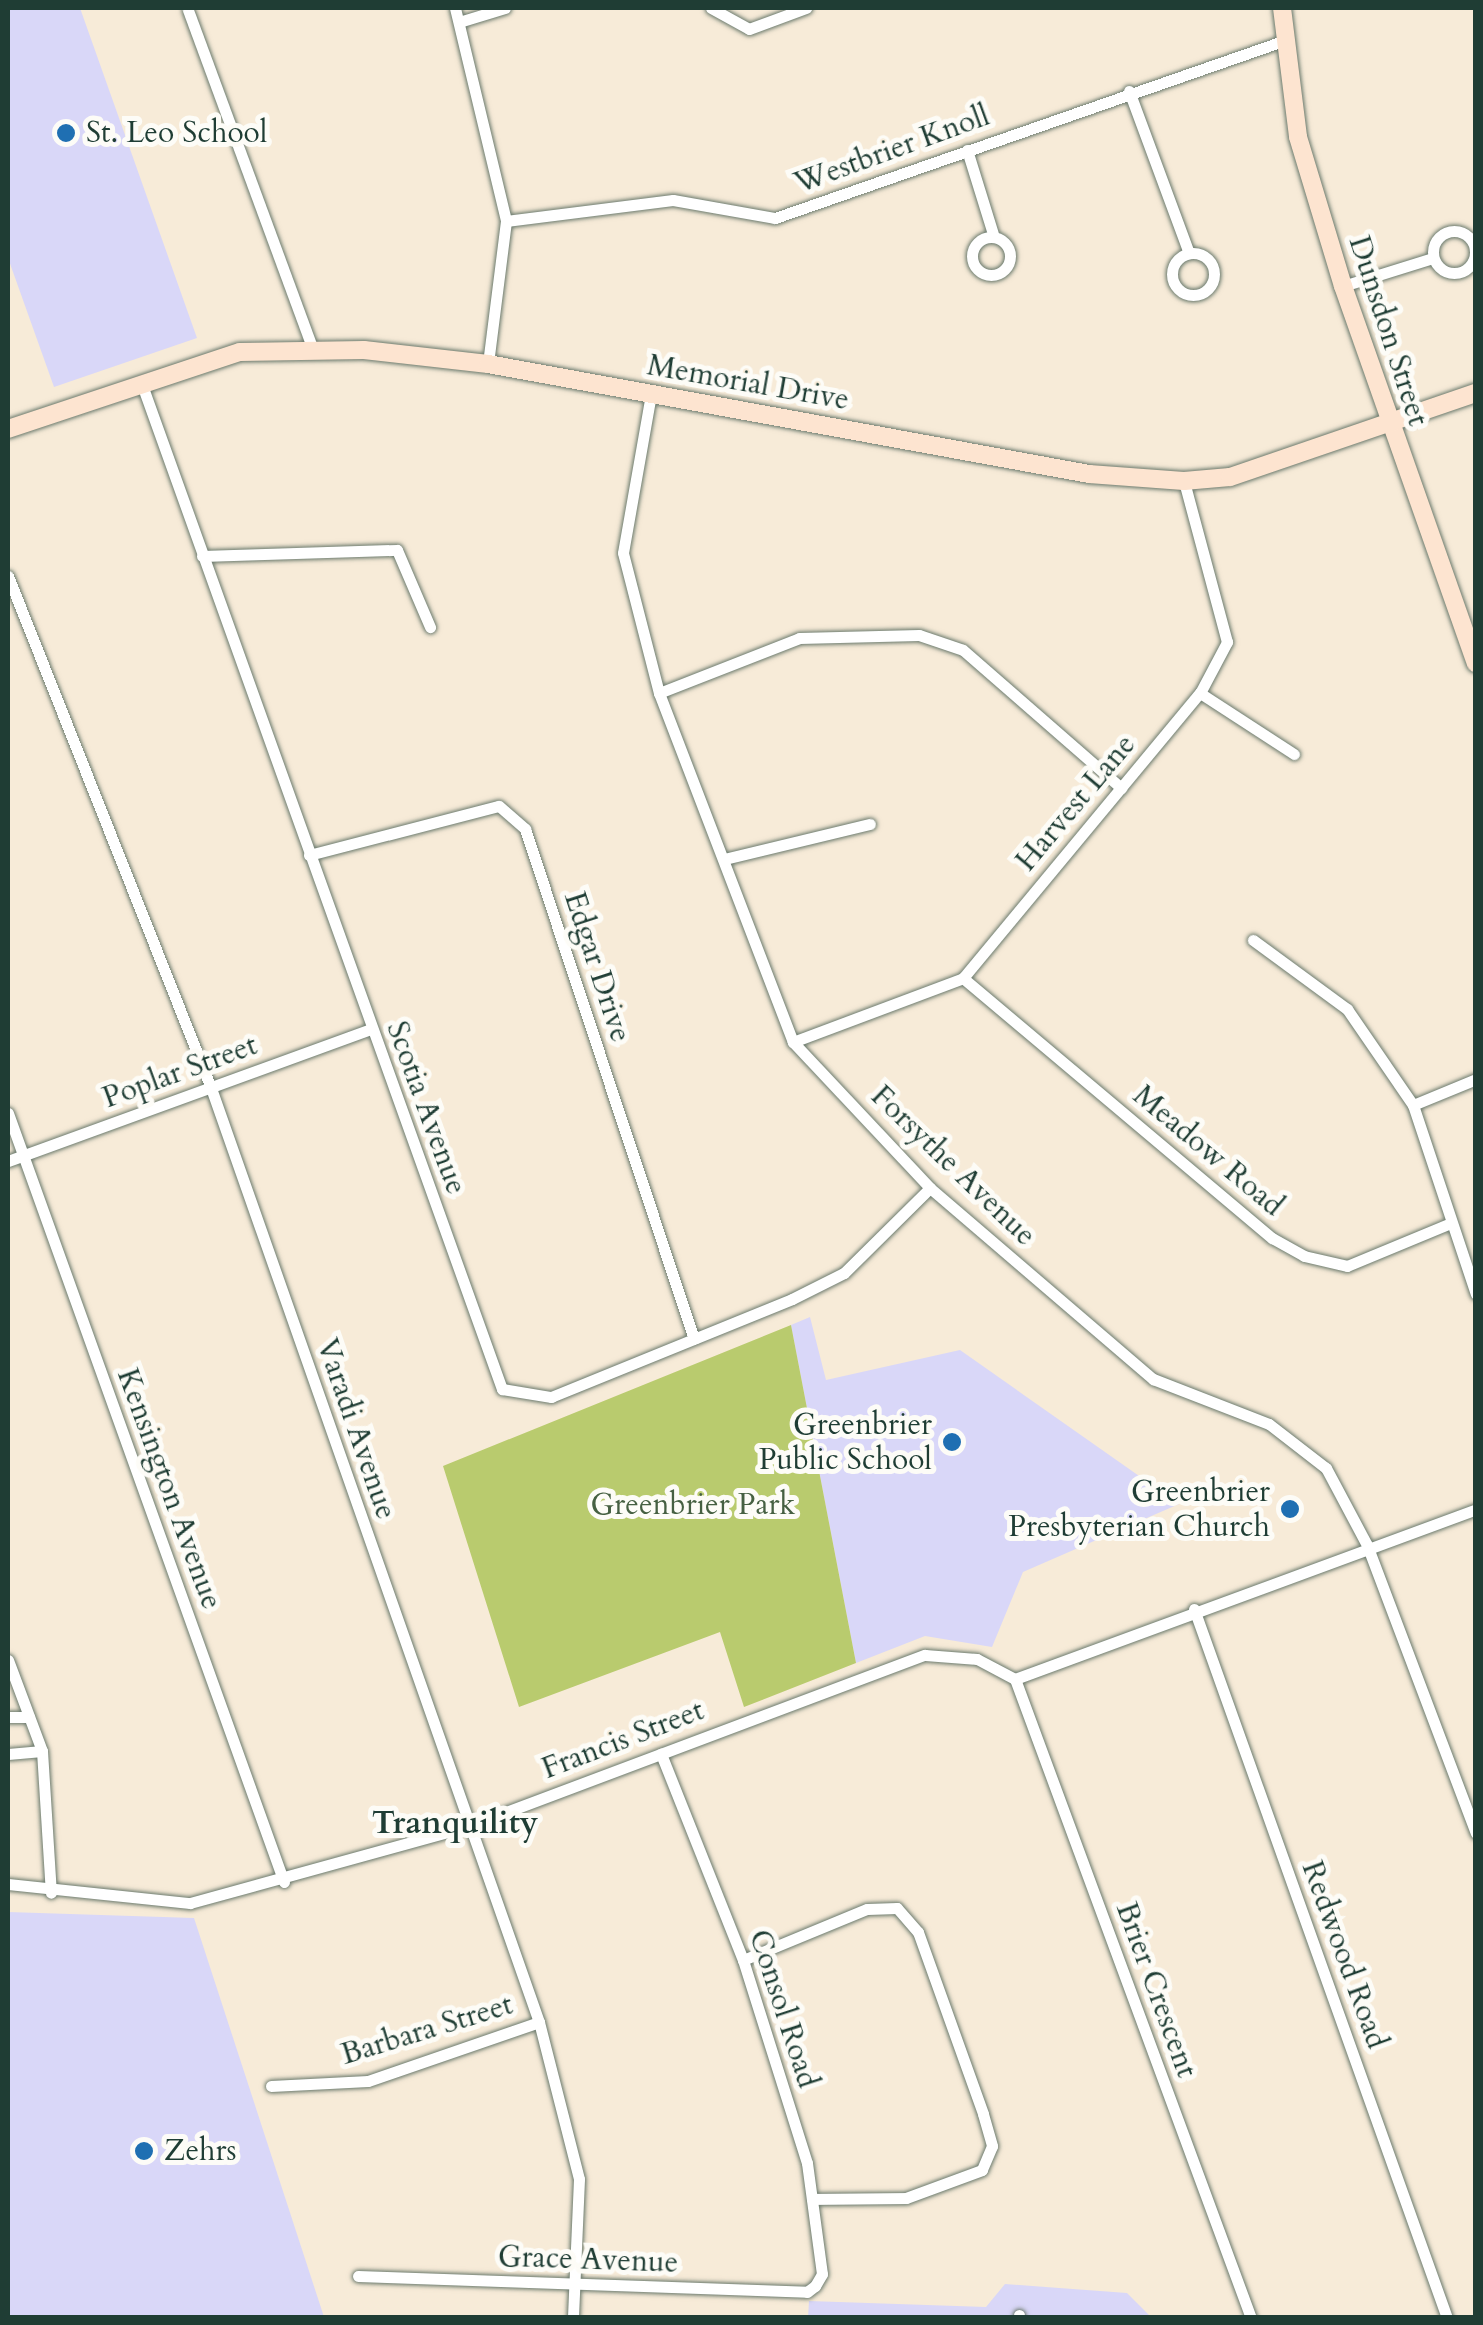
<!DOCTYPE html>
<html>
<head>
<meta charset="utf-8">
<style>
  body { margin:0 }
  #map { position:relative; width:1483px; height:2325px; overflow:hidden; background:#f7ebd8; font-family:Cardo,serif }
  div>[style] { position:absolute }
  .built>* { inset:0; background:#d9d7f8 }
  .green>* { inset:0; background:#b9cb6e }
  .roads { filter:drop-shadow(0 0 2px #6b7a6d) drop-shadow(0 0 2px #6b7a6d) }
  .street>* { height:11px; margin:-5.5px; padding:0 5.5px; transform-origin:5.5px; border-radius:5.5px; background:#fff }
  .street>.ring { margin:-5.5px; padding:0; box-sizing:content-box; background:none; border:11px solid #fff; border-radius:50% }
  .secondary>* { height:18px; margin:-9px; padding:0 9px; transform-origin:9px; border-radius:9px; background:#fde4d0 }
  .dots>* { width:28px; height:28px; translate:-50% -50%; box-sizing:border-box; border:5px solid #fdfcf7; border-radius:50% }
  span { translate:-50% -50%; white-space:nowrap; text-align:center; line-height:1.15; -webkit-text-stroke:10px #fdfcf7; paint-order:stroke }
  .poi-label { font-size:30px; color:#1f3d34 }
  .left { translate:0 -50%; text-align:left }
  .right { translate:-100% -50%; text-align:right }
  .street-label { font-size:30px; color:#1f3d34 }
  .park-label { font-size:30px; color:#466042 }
  .neighbourhood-label { font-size:32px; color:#1f3d34; font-weight:700 }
  .frame { position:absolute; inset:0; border:10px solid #1f3d34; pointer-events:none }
</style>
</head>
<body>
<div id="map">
  <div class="built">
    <div style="clip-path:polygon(8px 8px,80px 8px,197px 338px,54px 387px,8px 258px)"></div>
    <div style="clip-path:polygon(810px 1317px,826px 1380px,960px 1350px,1179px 1504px,1023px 1572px,992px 1647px,925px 1636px,856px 1663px,791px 1325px)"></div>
    <div style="clip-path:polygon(8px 1912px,194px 1918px,324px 2317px,8px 2317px)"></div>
    <div style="clip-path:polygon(1005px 2284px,1127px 2293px,1151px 2317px,808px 2318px,809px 2301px,986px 2307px)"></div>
  </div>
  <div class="green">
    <div style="clip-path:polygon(791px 1325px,856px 1663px,744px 1707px,720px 1632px,519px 1707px,443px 1466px)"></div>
  </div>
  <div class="roads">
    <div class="street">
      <div style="left:455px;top:8px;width:219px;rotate:76.5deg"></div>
      <div style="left:506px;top:221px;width:144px;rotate:97.2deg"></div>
      <div style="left:711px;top:8px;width:43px;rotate:28.9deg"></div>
      <div style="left:749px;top:29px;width:61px;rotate:-20.2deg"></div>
      <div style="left:188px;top:10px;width:362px;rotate:69.8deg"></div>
      <div style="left:459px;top:22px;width:48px;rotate:-16.9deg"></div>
      <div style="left:1129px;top:91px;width:173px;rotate:69.7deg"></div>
      <div style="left:967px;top:150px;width:91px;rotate:72.8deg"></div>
      <div style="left:506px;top:221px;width:168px;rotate:-7.2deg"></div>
      <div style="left:673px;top:200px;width:104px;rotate:10deg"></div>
      <div style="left:775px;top:218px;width:538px;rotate:-19.21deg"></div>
      <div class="ring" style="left:1433px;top:231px;width:31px;height:31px"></div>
      <div class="ring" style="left:972px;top:237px;width:27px;height:27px"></div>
      <div class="ring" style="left:1172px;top:253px;width:31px;height:31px"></div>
      <div style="left:1343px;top:286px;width:94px;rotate:-17.3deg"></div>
      <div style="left:141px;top:382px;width:1070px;rotate:70.28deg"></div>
      <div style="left:502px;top:1389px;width:50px;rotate:9.3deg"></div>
      <div style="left:551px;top:1397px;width:260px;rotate:-22.1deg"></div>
      <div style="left:792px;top:1299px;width:58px;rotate:-26.6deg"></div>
      <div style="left:844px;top:1273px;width:121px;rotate:-44.7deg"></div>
      <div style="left:651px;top:394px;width:161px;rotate:100deg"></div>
      <div style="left:623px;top:553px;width:145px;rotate:75.6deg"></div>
      <div style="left:659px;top:693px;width:374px;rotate:69deg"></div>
      <div style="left:793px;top:1042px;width:200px;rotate:46.8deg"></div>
      <div style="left:930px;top:1188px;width:294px;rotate:40.6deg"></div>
      <div style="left:1153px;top:1379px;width:124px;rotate:21.2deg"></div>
      <div style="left:1269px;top:1424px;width:72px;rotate:37.7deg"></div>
      <div style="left:1326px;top:1468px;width:87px;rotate:62deg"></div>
      <div style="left:1367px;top:1545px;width:308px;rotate:69.3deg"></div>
      <div style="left:202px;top:556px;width:195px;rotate:-1.8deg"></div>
      <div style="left:397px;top:550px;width:84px;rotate:66.8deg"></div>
      <div style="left:8px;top:576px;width:551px;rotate:68.37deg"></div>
      <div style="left:211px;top:1088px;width:990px;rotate:70.65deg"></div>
      <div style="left:539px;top:2022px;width:162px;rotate:75.7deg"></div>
      <div style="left:579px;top:2179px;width:139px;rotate:92.5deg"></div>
      <div style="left:659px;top:693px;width:150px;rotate:-21.4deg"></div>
      <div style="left:799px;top:638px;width:120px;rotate:-1.4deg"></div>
      <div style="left:919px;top:635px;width:46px;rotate:18.8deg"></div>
      <div style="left:963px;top:650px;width:210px;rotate:41.1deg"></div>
      <div style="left:1200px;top:693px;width:112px;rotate:33deg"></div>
      <div style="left:309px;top:855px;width:196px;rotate:-14.5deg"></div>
      <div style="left:499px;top:806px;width:35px;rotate:41deg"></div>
      <div style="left:525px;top:829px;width:537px;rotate:71.67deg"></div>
      <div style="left:724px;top:859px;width:150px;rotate:-13.5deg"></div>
      <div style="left:1253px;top:940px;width:117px;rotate:36.3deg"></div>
      <div style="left:1347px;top:1009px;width:116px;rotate:55.5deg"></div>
      <div style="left:1413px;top:1105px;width:199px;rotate:71.6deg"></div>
      <div style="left:963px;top:978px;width:404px;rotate:40.1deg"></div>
      <div style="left:1272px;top:1238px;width:37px;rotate:29deg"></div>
      <div style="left:1304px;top:1256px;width:44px;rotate:13.1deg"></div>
      <div style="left:1347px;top:1266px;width:113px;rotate:-22.5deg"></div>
      <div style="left:793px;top:1042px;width:182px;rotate:-20.6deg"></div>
      <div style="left:963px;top:978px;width:371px;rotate:-50.3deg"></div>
      <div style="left:1200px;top:693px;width:58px;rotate:-62.1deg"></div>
      <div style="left:1227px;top:642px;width:167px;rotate:-105deg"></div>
      <div style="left:1413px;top:1105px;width:68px;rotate:-22.4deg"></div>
      <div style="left:8px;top:1113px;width:817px;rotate:70.26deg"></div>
      <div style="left:8px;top:1161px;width:385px;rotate:-20deg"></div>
      <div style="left:1194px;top:1609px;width:753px;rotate:70.36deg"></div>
      <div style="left:8px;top:1660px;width:97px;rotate:69.5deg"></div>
      <div style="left:42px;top:1751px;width:142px;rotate:86.4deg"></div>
      <div style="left:1015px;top:1679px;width:681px;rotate:69.73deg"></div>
      <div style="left:1015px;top:1679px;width:491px;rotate:-20.2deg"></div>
      <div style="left:8px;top:1717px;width:21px"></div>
      <div style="left:8px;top:1754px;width:34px;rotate:-5deg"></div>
      <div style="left:8px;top:1884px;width:183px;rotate:6deg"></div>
      <div style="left:190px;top:1903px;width:289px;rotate:-15.4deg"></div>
      <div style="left:469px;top:1826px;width:487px;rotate:-20.6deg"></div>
      <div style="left:925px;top:1655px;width:52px;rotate:4.4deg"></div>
      <div style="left:977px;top:1659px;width:43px;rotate:27.8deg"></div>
      <div style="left:743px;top:1960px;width:134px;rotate:-22.4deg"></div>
      <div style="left:867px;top:1909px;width:30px;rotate:-2deg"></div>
      <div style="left:897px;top:1908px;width:32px;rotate:49deg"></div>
      <div style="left:918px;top:1932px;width:193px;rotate:70.3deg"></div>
      <div style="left:983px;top:2114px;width:33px;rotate:74deg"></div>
      <div style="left:992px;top:2146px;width:26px;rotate:113deg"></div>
      <div style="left:982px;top:2170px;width:81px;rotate:159.8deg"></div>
      <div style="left:906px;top:2198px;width:94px;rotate:179.4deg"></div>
      <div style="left:271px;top:2086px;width:97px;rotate:-3deg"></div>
      <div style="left:368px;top:2081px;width:181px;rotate:-19deg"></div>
      <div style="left:358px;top:2276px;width:449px;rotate:2deg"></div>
      <div style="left:807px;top:2292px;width:10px;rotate:-37deg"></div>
      <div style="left:815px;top:2286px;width:14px;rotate:-60deg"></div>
      <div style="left:822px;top:2274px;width:112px;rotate:-97.7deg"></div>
      <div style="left:807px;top:2163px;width:213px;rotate:-107.5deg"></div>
      <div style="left:743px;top:1960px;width:222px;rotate:-111.7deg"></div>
      <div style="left:1019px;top:2318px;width:3px;rotate:-90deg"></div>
    </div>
    <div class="secondary">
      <div style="left:1282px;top:8px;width:130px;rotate:82.9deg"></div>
      <div style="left:1298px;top:137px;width:156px;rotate:73.2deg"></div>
      <div style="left:1343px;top:286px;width:400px;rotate:70.6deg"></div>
      <div style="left:8px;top:429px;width:244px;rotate:-18.4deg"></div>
      <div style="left:240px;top:352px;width:124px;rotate:-0.9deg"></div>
      <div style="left:364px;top:350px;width:125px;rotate:6.4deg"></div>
      <div style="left:488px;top:364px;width:611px;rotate:10.37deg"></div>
      <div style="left:1089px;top:474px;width:95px;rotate:4.2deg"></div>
      <div style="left:1184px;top:481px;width:46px;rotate:-5deg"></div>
      <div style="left:1230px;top:477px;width:260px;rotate:-18.9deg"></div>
    </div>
  </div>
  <div class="dots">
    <div style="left:66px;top:133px;background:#1f6fb2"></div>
    <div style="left:952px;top:1442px;background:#1f6fb2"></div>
    <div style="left:1290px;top:1509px;background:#1f6fb2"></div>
    <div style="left:144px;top:2151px;background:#1f6fb2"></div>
  </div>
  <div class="poi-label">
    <span class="left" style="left:86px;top:133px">St. Leo School</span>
    <span class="right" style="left:932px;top:1442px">Greenbrier<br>Public School</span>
    <span class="right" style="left:1270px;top:1509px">Greenbrier<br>Presbyterian Church</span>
    <span class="left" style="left:164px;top:2151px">Zehrs</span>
  </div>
  <div class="street-label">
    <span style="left:892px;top:150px;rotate:-20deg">Westbrier Knoll</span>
    <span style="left:1388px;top:331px;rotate:72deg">Dunsdon Street</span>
    <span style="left:748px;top:383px;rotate:10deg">Memorial Drive</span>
    <span style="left:1076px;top:803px;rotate:-50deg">Harvest Lane</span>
    <span style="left:597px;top:967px;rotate:72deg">Edgar Drive</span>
    <span style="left:180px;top:1072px;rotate:-20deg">Poplar Street</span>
    <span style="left:426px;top:1108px;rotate:70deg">Scotia Avenue</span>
    <span style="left:1208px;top:1151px;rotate:40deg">Meadow Road</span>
    <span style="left:953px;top:1166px;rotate:44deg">Forsythe Avenue</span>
    <span style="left:356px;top:1429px;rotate:71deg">Varadi Avenue</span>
    <span style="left:169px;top:1489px;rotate:70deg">Kensington Avenue</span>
    <span style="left:623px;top:1740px;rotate:-21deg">Francis Street</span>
    <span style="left:1344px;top:1955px;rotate:70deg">Redwood Road</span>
    <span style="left:1156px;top:1990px;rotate:70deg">Brier Crescent</span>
    <span style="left:783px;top:2009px;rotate:72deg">Consol Road</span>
    <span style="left:427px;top:2030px;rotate:-17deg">Barbara Street</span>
    <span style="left:588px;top:2260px;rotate:2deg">Grace Avenue</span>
  </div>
  <div class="park-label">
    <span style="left:693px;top:1505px">Greenbrier Park</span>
  </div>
  <div class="neighbourhood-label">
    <span style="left:455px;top:1823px">Tranquility</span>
  </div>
  <div class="frame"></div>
</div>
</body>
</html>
